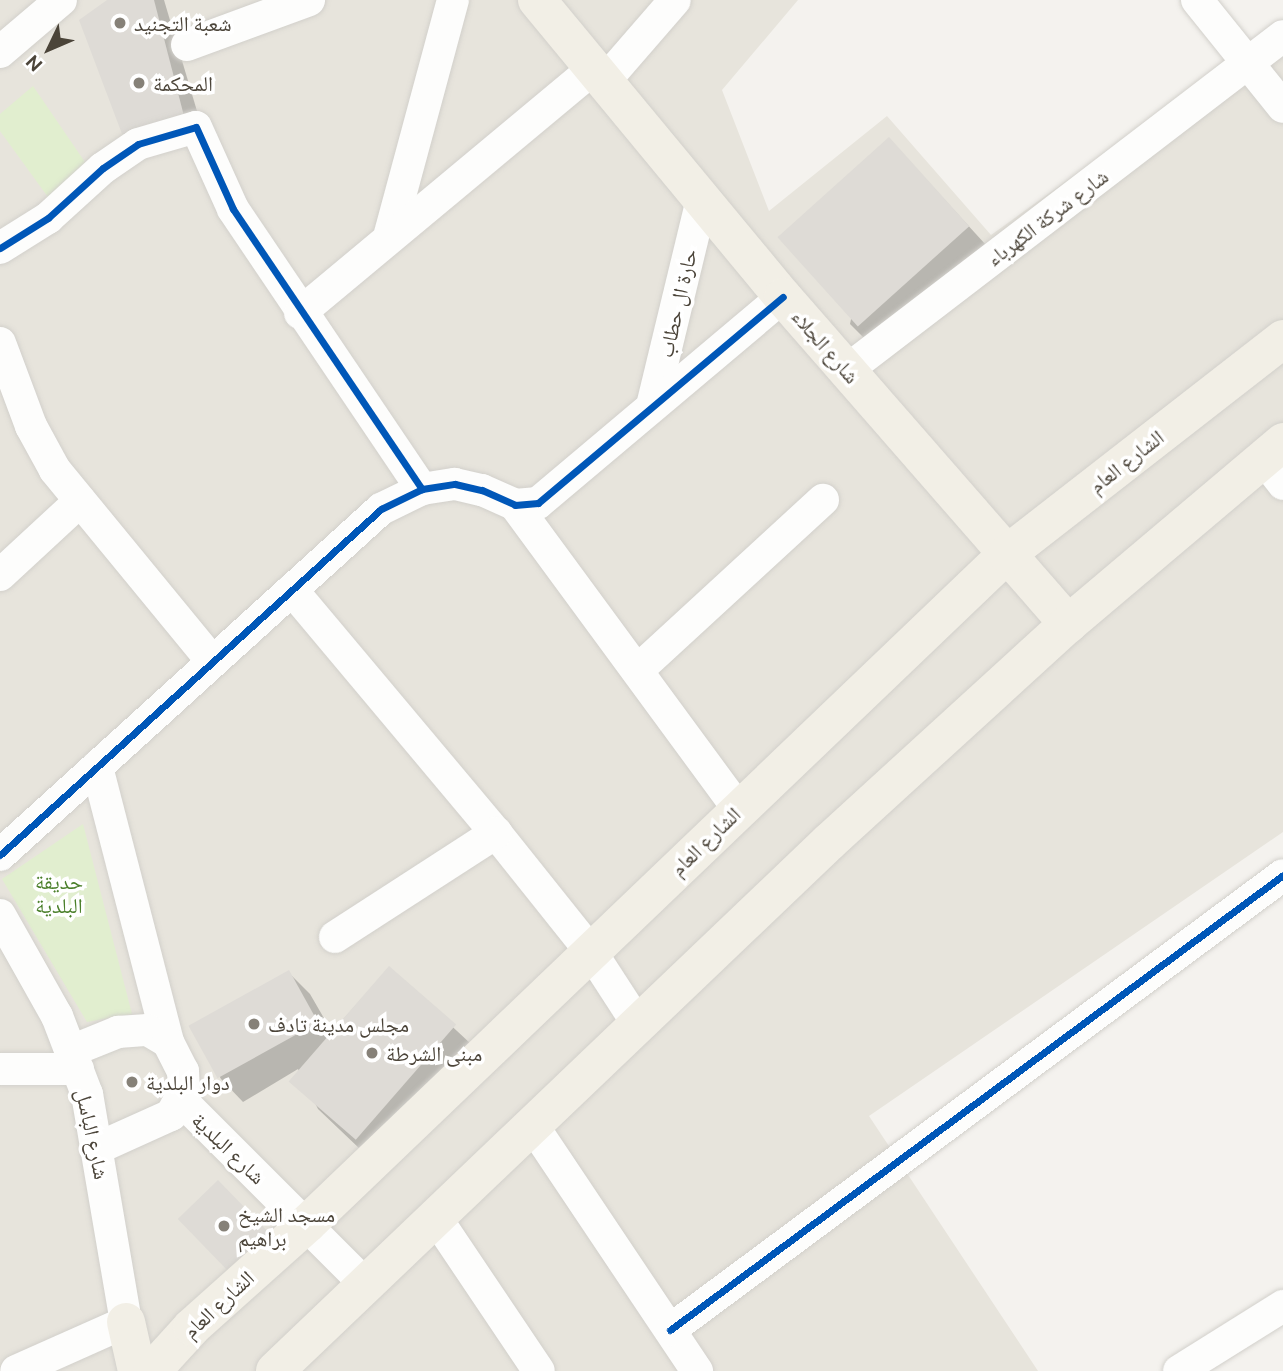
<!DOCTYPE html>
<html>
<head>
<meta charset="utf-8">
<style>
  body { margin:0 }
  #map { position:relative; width:1283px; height:1371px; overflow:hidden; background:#f4f2ee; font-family:Ubuntu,"Noto Naskh Arabic",sans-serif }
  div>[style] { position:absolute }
  .residential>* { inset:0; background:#e7e4dc }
  .green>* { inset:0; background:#e1eecf }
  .shadow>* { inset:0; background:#0003 }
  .building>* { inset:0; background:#dedbd6; transform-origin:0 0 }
  .roads { filter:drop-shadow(0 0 2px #d2d0cb) drop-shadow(0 0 2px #d2d0cb) }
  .minor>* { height:32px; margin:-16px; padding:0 16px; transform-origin:16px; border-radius:16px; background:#fdfdfc }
  .major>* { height:38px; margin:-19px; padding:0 19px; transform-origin:19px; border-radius:19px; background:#f2efe6 }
  .cycleway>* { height:7px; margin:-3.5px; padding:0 3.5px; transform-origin:3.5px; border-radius:3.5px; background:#0057b8 }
  .dots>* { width:19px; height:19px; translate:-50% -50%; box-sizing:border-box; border:4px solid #fff; border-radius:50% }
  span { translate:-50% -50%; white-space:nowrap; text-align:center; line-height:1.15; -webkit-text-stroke:7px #fff; paint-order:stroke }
  .poi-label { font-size:21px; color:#4b4439 }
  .left { translate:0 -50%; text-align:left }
  .street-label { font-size:21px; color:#4b4439 }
  .park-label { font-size:21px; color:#4a7f2a }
  .north { position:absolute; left:14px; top:14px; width:70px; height:70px; -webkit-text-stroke:5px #fff; paint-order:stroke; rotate:226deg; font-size:19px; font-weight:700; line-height:28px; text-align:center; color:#4b4439 }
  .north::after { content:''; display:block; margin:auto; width:24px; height:32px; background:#4b4439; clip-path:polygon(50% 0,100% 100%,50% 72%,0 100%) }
</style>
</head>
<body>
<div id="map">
  <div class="residential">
    <div style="clip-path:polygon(0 0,798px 0,722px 90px,769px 211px,887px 116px,991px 235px,1283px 26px,1283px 832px,869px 1116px,1038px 1371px,0 1371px)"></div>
  </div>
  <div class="green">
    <div style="clip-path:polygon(33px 86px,89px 168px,53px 204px,0 131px,0 114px)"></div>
    <div style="clip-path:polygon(83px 824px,132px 1014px,87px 1022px,2px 879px)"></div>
  </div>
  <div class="shadow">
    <div style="clip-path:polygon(110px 0,164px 0,205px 138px,146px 155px,123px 133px)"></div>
    <div style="clip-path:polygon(889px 139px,997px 257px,879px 353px,850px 324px)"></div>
    <div style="clip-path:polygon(389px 968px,484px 1056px,382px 1170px,318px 1109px,298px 1069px,243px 1102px,221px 1079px,191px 1026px,288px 972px,310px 994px,332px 1032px)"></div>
  </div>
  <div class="building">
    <div style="clip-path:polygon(107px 0,154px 0,184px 116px,122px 134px,79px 20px)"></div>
    <div style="left:889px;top:137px;width:120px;height:150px;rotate:48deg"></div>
    <div style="left:389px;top:966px;width:89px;height:153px;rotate:41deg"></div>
    <div style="left:289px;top:970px;width:60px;height:115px;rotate:61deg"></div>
    <div style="left:218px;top:1180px;width:74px;height:56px;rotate:46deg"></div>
  </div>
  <div class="roads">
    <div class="minor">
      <div style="left:1197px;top:0;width:137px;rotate:51.2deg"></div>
      <div style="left:187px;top:45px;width:130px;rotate:-20.2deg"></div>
      <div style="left:0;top:52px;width:80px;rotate:-40.4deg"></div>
      <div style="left:604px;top:82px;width:108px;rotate:-49.1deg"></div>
      <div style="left:389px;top:237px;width:245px;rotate:-74.9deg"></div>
      <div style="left:0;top:248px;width:57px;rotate:-32deg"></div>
      <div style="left:48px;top:218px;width:74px;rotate:-42.3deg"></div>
      <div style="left:103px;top:168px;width:42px;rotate:-34.4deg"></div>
      <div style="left:138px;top:144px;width:60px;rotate:-16.3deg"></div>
      <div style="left:196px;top:127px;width:90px;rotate:65.7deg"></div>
      <div style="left:233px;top:209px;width:338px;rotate:56deg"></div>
      <div style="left:300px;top:313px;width:381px;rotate:-39.8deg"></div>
      <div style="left:0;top:343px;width:89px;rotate:69.5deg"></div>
      <div style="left:31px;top:426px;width:50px;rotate:61.4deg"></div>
      <div style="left:55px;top:470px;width:247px;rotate:50.6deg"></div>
      <div style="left:847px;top:370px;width:549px;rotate:-37.45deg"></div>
      <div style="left:652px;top:406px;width:213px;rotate:-76.4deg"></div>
      <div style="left:1263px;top:458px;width:33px;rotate:52deg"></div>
      <div style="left:515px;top:505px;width:377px;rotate:53.7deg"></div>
      <div style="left:0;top:575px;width:109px;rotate:-42.8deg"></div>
      <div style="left:292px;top:590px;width:317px;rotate:50deg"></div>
      <div style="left:496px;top:833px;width:152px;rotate:51.4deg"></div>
      <div style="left:591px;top:952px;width:88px;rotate:57deg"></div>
      <div style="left:639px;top:669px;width:250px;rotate:-42.6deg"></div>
      <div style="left:97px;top:767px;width:284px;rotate:75.5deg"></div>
      <div style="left:0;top:855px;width:515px;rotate:-42.24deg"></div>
      <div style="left:381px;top:509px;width:46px;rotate:-26deg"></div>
      <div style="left:422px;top:489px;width:33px;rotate:-9deg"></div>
      <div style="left:455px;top:484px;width:28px;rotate:13deg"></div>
      <div style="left:482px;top:490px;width:36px;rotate:24deg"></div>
      <div style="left:515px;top:505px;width:23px;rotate:-5deg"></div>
      <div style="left:538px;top:503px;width:320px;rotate:-40.1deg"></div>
      <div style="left:0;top:915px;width:116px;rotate:60.6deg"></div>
      <div style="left:57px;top:1016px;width:84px;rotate:69deg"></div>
      <div style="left:87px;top:1094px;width:231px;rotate:80.3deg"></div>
      <div style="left:126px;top:1322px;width:120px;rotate:156deg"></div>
      <div style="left:335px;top:937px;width:192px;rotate:-32.9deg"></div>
      <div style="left:71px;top:1051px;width:51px;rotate:-22deg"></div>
      <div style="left:118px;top:1032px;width:30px;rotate:-4deg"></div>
      <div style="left:148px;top:1030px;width:23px;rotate:31deg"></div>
      <div style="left:168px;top:1042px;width:33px;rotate:63deg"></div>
      <div style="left:183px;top:1071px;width:20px;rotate:87deg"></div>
      <div style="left:184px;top:1091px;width:27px;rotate:118deg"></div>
      <div style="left:171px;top:1115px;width:80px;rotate:155.7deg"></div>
      <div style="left:0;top:1069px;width:78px"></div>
      <div style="left:181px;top:1100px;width:262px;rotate:45deg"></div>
      <div style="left:533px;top:1126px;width:295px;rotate:56.2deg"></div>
      <div style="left:436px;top:1218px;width:184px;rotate:56.1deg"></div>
      <div style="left:670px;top:1330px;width:763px;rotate:-36.58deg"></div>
      <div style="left:1179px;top:1371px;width:123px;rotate:-32deg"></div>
    </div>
    <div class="major">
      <div style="left:537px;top:0;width:386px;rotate:50.4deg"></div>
      <div style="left:783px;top:297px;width:434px;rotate:48.9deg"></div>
      <div style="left:126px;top:1322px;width:50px;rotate:77.3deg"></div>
      <div style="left:152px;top:1371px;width:59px;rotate:-47.7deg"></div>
      <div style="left:192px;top:1327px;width:154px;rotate:-41.8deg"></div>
      <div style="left:307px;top:1224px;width:969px;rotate:-43.75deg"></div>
      <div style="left:1007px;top:554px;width:350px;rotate:-37.9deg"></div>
      <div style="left:275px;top:1371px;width:766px;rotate:-43.68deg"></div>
      <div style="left:829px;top:842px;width:323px;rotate:-42.4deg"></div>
      <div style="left:1068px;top:624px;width:282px;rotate:-40.2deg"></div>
    </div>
  </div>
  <div class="cycleway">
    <div style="left:0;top:248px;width:57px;rotate:-32deg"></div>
    <div style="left:48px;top:218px;width:74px;rotate:-42.3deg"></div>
    <div style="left:103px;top:168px;width:42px;rotate:-34.4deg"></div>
    <div style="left:138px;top:144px;width:60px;rotate:-16.3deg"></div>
    <div style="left:196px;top:127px;width:90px;rotate:65.7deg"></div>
    <div style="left:233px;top:209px;width:338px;rotate:56deg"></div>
    <div style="left:0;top:855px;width:515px;rotate:-42.24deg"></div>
    <div style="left:381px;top:509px;width:46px;rotate:-26deg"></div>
    <div style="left:422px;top:489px;width:33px;rotate:-9deg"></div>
    <div style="left:455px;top:484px;width:28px;rotate:13deg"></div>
    <div style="left:482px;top:490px;width:36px;rotate:24deg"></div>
    <div style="left:515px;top:505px;width:23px;rotate:-5deg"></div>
    <div style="left:538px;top:503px;width:320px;rotate:-40.1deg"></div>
    <div style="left:670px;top:1330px;width:763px;rotate:-36.58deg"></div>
  </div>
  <div class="dots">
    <div style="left:120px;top:23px;background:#868178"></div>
    <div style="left:139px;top:83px;background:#868178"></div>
    <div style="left:254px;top:1024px;background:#868178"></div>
    <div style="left:372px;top:1053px;background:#868178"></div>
    <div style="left:132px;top:1082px;background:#868178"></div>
    <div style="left:224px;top:1226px;background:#868178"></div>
  </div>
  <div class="poi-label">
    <span class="left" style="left:134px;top:23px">شعبة التجنيد</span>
    <span class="left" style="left:153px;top:83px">المحكمة</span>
    <span class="left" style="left:268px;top:1024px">مجلس مدينة تادف</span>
    <span class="left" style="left:386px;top:1053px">مبنى الشرطة</span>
    <span class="left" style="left:146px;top:1082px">دوار البلدية</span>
    <span class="left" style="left:238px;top:1226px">مسجد الشيخ<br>براهيم</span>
  </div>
  <div class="street-label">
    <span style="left:1047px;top:217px;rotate:-37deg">شارع شركة الكهرباء</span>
    <span style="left:677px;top:303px;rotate:-77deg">حارة ال حطاب</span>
    <span style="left:826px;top:346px;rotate:49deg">شارع الجلاء</span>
    <span style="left:1126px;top:461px;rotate:-38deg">الشارع العام</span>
    <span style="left:705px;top:841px;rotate:-44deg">الشارع العام</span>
    <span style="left:93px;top:1134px;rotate:78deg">شارع الباسل</span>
    <span style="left:229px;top:1148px;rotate:44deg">شارع البلدية</span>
    <span style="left:218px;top:1304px;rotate:-43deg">الشارع العام</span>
  </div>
  <div class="park-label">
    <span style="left:59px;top:893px">حديقة<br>البلدية</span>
  </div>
  <div class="north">N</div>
</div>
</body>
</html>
